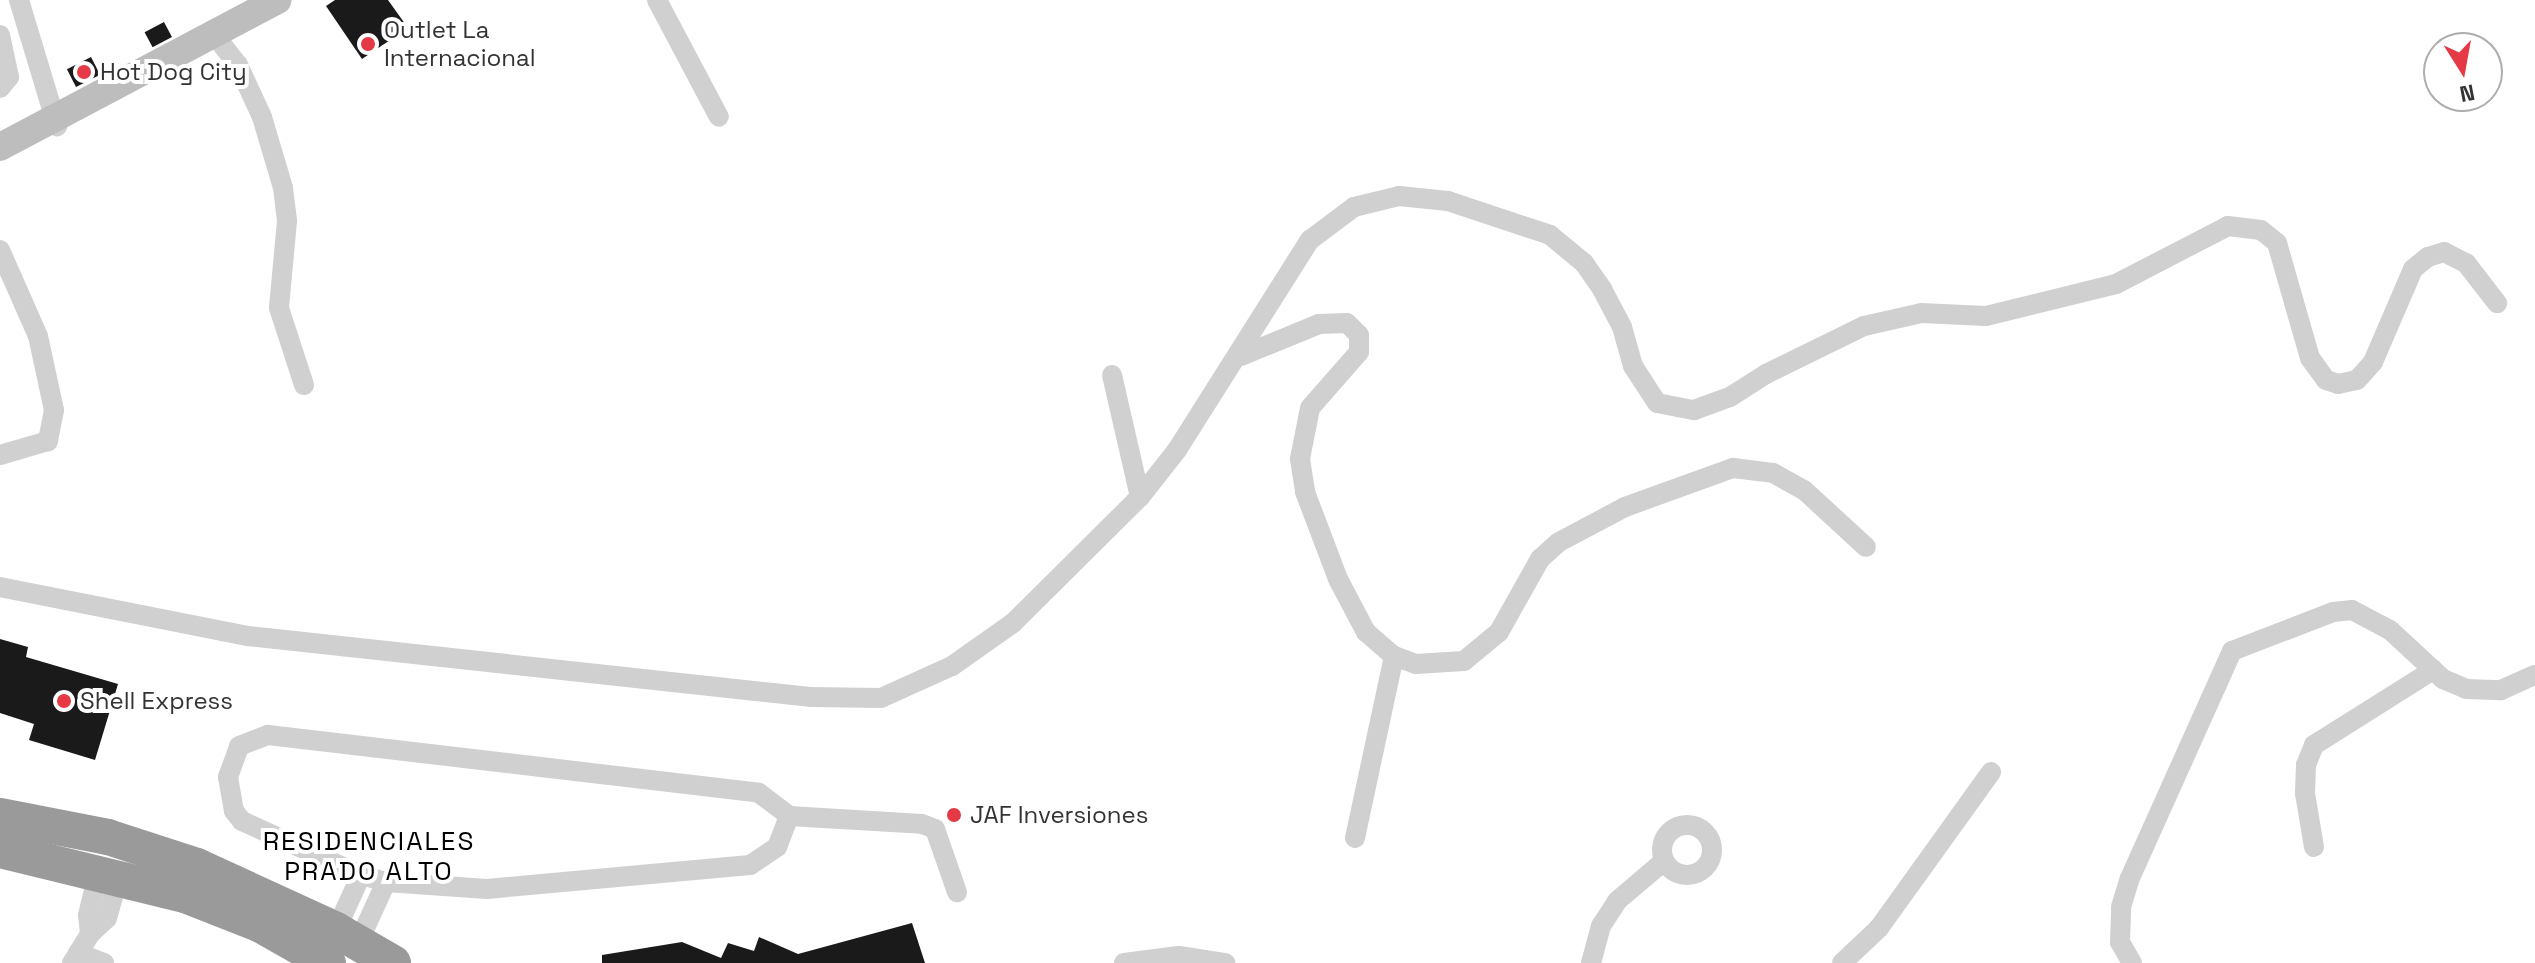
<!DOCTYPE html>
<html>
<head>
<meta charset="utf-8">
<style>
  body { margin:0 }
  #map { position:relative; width:2535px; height:963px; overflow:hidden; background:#fff; font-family:"Space Grotesk",sans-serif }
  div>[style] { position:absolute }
  .building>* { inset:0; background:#1a1a1a; transform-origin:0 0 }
  .street>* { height:20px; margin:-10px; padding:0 10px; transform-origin:10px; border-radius:10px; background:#d0d0d0 }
  .street>.ring { margin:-10px; padding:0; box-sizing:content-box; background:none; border:20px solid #d0d0d0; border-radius:50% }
  .secondary>* { height:28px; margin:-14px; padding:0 14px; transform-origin:14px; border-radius:14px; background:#bdbdbd }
  .highway>* { height:36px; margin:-18px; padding:0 18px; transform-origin:18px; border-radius:18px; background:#9a9a9a }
  .dots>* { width:22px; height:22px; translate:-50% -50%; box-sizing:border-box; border:4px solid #fff; border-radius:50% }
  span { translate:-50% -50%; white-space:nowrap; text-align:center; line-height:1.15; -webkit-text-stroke:8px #fff; paint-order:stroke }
  .poi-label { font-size:24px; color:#333 }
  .left { translate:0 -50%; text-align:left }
  .neighbourhood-label { font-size:26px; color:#000; letter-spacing:2px }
  .north { position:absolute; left:2423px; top:32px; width:80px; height:80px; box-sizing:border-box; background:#fff; border:2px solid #adadad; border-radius:50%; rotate:169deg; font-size:22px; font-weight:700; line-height:32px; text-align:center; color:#333 }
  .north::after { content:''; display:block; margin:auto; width:28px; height:36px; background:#e63946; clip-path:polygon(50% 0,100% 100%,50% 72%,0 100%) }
</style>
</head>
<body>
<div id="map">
  <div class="building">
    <div style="clip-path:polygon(335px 0,388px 0,408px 28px,362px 59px,326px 6px)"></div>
    <div style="left:164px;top:22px;width:17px;height:22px;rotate:62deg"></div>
    <div style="left:91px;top:57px;width:20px;height:27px;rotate:63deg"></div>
    <div style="clip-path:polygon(0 639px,28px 647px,26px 657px,118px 684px,95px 760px,29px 740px,34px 724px,0 713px)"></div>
    <div style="clip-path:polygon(912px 923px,925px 963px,602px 963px,602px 955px,682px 942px,721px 958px,728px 943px,754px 951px,759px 937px,798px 954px)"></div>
  </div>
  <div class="street">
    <div style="left:19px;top:0;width:132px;rotate:73.2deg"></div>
    <div style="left:657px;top:0;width:132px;rotate:62.1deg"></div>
    <div style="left:213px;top:33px;width:41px;rotate:52deg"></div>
    <div style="left:238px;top:65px;width:57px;rotate:65.2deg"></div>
    <div style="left:262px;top:117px;width:74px;rotate:73.5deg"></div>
    <div style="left:283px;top:188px;width:33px;rotate:83deg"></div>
    <div style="left:287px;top:221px;width:87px;rotate:95.3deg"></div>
    <div style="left:279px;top:308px;width:81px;rotate:72deg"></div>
    <div style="left:0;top:35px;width:43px;rotate:77.9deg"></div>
    <div style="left:9px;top:77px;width:14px;rotate:129deg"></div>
    <div style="left:0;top:250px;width:94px;rotate:66.2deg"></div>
    <div style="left:38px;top:336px;width:76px;rotate:77.8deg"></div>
    <div style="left:54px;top:410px;width:32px;rotate:101deg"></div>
    <div style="left:48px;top:441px;width:50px;rotate:163.7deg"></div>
    <div style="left:1241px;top:356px;width:84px;rotate:-22.3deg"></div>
    <div style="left:1319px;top:324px;width:28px;rotate:-2deg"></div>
    <div style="left:1347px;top:323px;width:17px;rotate:45deg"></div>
    <div style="left:1359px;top:335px;width:17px;rotate:90deg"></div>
    <div style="left:1359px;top:352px;width:74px;rotate:131.2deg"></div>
    <div style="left:1310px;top:408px;width:52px;rotate:101.1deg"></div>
    <div style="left:1300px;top:459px;width:33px;rotate:81deg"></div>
    <div style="left:1305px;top:492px;width:93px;rotate:69.2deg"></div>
    <div style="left:1338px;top:579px;width:60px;rotate:62.2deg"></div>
    <div style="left:1366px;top:632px;width:37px;rotate:41deg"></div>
    <div style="left:1394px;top:656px;width:186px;rotate:102.1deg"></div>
    <div style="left:1112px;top:375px;width:125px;rotate:77.1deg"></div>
    <div style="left:0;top:587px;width:253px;rotate:11.2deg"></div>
    <div style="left:248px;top:636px;width:565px;rotate:6.19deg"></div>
    <div style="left:810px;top:697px;width:71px;rotate:0.8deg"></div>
    <div style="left:881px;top:698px;width:78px;rotate:-24.3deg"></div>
    <div style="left:952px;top:666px;width:75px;rotate:-35.2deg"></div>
    <div style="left:1013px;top:623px;width:179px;rotate:-44.8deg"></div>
    <div style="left:1140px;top:497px;width:60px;rotate:-51.8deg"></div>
    <div style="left:1177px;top:450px;width:249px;rotate:-57.7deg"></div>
    <div style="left:1310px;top:240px;width:55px;rotate:-36.9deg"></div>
    <div style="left:1354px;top:207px;width:46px;rotate:-13.7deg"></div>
    <div style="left:1399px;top:196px;width:49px;rotate:5.8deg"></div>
    <div style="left:1448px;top:201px;width:108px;rotate:18.4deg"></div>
    <div style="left:1550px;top:235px;width:44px;rotate:39.5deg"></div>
    <div style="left:1584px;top:263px;width:32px;rotate:55deg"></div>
    <div style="left:1602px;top:289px;width:43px;rotate:62.2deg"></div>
    <div style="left:1622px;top:327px;width:41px;rotate:74.2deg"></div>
    <div style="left:1633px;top:366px;width:44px;rotate:57deg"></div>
    <div style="left:1657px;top:403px;width:38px;rotate:11deg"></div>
    <div style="left:1694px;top:410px;width:38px;rotate:-20deg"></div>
    <div style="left:1730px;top:397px;width:43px;rotate:-32.6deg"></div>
    <div style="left:1766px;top:374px;width:109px;rotate:-26.1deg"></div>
    <div style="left:1864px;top:326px;width:58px;rotate:-12.8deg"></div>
    <div style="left:1921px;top:313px;width:65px;rotate:2.6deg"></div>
    <div style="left:1986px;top:316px;width:134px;rotate:-13.8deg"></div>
    <div style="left:2116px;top:284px;width:126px;rotate:-27.4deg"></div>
    <div style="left:2228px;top:226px;width:33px;rotate:7deg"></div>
    <div style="left:2261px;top:230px;width:21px;rotate:39deg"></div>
    <div style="left:2277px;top:243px;width:120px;rotate:74deg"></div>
    <div style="left:2310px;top:358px;width:27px;rotate:54deg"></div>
    <div style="left:2326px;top:380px;width:13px;rotate:18deg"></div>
    <div style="left:2338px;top:384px;width:19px;rotate:-12deg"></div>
    <div style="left:2357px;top:380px;width:24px;rotate:-48deg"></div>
    <div style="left:2373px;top:362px;width:101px;rotate:-66.7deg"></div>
    <div style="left:2413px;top:269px;width:19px;rotate:-39deg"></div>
    <div style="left:2428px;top:257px;width:17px;rotate:-17deg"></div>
    <div style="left:2444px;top:252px;width:25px;rotate:27deg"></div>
    <div style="left:2466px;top:263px;width:51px;rotate:52.2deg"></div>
    <div style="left:1394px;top:656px;width:23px;rotate:20deg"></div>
    <div style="left:1416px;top:664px;width:48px;rotate:-3.6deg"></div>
    <div style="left:1464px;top:661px;width:45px;rotate:-39.6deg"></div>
    <div style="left:1499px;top:632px;width:84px;rotate:-60.7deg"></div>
    <div style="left:1540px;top:559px;width:25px;rotate:-42deg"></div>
    <div style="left:1559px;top:542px;width:75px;rotate:-27.9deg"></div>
    <div style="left:1625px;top:507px;width:115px;rotate:-19.9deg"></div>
    <div style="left:1733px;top:468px;width:40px;rotate:7.1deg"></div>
    <div style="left:1773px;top:473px;width:35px;rotate:29deg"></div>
    <div style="left:1804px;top:490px;width:84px;rotate:42.6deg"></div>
    <div style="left:789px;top:816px;width:33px;rotate:111deg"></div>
    <div style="left:777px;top:847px;width:32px;rotate:146deg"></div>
    <div style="left:750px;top:865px;width:264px;rotate:174.8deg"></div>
    <div style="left:487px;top:889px;width:101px;rotate:-176deg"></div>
    <div style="left:386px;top:882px;width:26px;rotate:-164deg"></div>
    <div style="left:361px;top:875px;width:131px;rotate:-155.6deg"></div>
    <div style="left:242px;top:821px;width:13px;rotate:-129deg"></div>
    <div style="left:234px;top:811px;width:35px;rotate:-100deg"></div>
    <div style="left:228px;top:777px;width:33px;rotate:-70deg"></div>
    <div style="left:239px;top:746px;width:31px;rotate:-21deg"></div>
    <div style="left:268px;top:735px;width:494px;rotate:6.7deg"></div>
    <div style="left:759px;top:793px;width:38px;rotate:37deg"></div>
    <div style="left:789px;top:816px;width:133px;rotate:3.4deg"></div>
    <div style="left:922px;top:824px;width:14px;rotate:21deg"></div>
    <div style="left:935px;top:829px;width:67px;rotate:70.8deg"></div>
    <div class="ring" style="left:1662px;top:825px;width:30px;height:30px"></div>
    <div style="left:2314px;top:847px;width:55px;rotate:-99.5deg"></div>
    <div style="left:2305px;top:793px;width:28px;rotate:-88deg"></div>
    <div style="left:2306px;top:765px;width:22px;rotate:-68deg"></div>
    <div style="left:2314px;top:745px;width:141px;rotate:-32.2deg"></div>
    <div style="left:336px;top:930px;width:60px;rotate:-65.6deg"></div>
    <div style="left:90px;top:934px;width:19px;rotate:-96deg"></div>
    <div style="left:88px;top:915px;width:43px;rotate:-76.6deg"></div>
    <div style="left:359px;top:941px;width:65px;rotate:-65.4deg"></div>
    <div style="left:78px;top:953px;width:28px;rotate:21deg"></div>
    <div style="left:72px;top:963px;width:34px;rotate:-58deg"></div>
    <div style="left:90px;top:934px;width:23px;rotate:-43deg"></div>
    <div style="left:107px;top:918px;width:41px;rotate:-74.2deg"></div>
    <div style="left:1124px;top:963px;width:55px;rotate:-7.3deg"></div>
    <div style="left:1179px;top:956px;width:47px;rotate:8.7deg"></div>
    <div style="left:1591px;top:963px;width:38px;rotate:-75deg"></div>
    <div style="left:1601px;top:926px;width:30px;rotate:-57deg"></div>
    <div style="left:1617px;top:901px;width:62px;rotate:-40.4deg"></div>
    <div style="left:1842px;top:963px;width:51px;rotate:-43.4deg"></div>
    <div style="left:1879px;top:928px;width:192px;rotate:-54.3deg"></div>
    <div style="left:2132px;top:963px;width:24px;rotate:-120deg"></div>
    <div style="left:2120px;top:942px;width:35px;rotate:-88deg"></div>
    <div style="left:2121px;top:907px;width:30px;rotate:-73deg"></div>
    <div style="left:2130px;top:878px;width:249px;rotate:-65.8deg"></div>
    <div style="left:2232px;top:651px;width:108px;rotate:-21.1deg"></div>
    <div style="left:2333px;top:612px;width:19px;rotate:-6deg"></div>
    <div style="left:2352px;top:610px;width:43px;rotate:27.8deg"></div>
    <div style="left:2390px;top:630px;width:72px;rotate:42.8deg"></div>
    <div style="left:2443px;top:679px;width:25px;rotate:23deg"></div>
    <div style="left:2466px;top:689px;width:35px;rotate:2deg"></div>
    <div style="left:2501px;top:690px;width:37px;rotate:-24deg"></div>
  </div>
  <div class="secondary">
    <div style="left:0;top:147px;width:314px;rotate:-27.9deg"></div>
  </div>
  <div class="highway">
    <div style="left:0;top:816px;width:110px;rotate:11deg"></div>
    <div style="left:108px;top:837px;width:94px;rotate:18deg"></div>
    <div style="left:197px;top:866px;width:153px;rotate:24.7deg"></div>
    <div style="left:336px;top:930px;width:66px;rotate:30.1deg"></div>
    <div style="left:0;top:850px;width:190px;rotate:13.7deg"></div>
    <div style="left:185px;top:895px;width:82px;rotate:21.5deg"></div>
    <div style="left:261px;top:925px;width:77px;rotate:29.6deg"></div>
  </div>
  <div class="dots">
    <div style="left:368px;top:44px;background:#e63946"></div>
    <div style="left:84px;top:72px;background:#e63946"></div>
    <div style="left:64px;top:701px;background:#e63946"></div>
    <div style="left:954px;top:815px;background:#e63946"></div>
  </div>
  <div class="poi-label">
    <span class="left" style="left:384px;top:44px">Outlet La<br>Internacional</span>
    <span class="left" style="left:100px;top:72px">Hot Dog City</span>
    <span class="left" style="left:80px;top:701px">Shell Express</span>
    <span class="left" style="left:970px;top:815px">JAF Inversiones</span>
  </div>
  <div class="neighbourhood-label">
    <span style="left:369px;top:857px">RESIDENCIALES<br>PRADO ALTO</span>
  </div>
  <div class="north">N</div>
</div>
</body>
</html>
